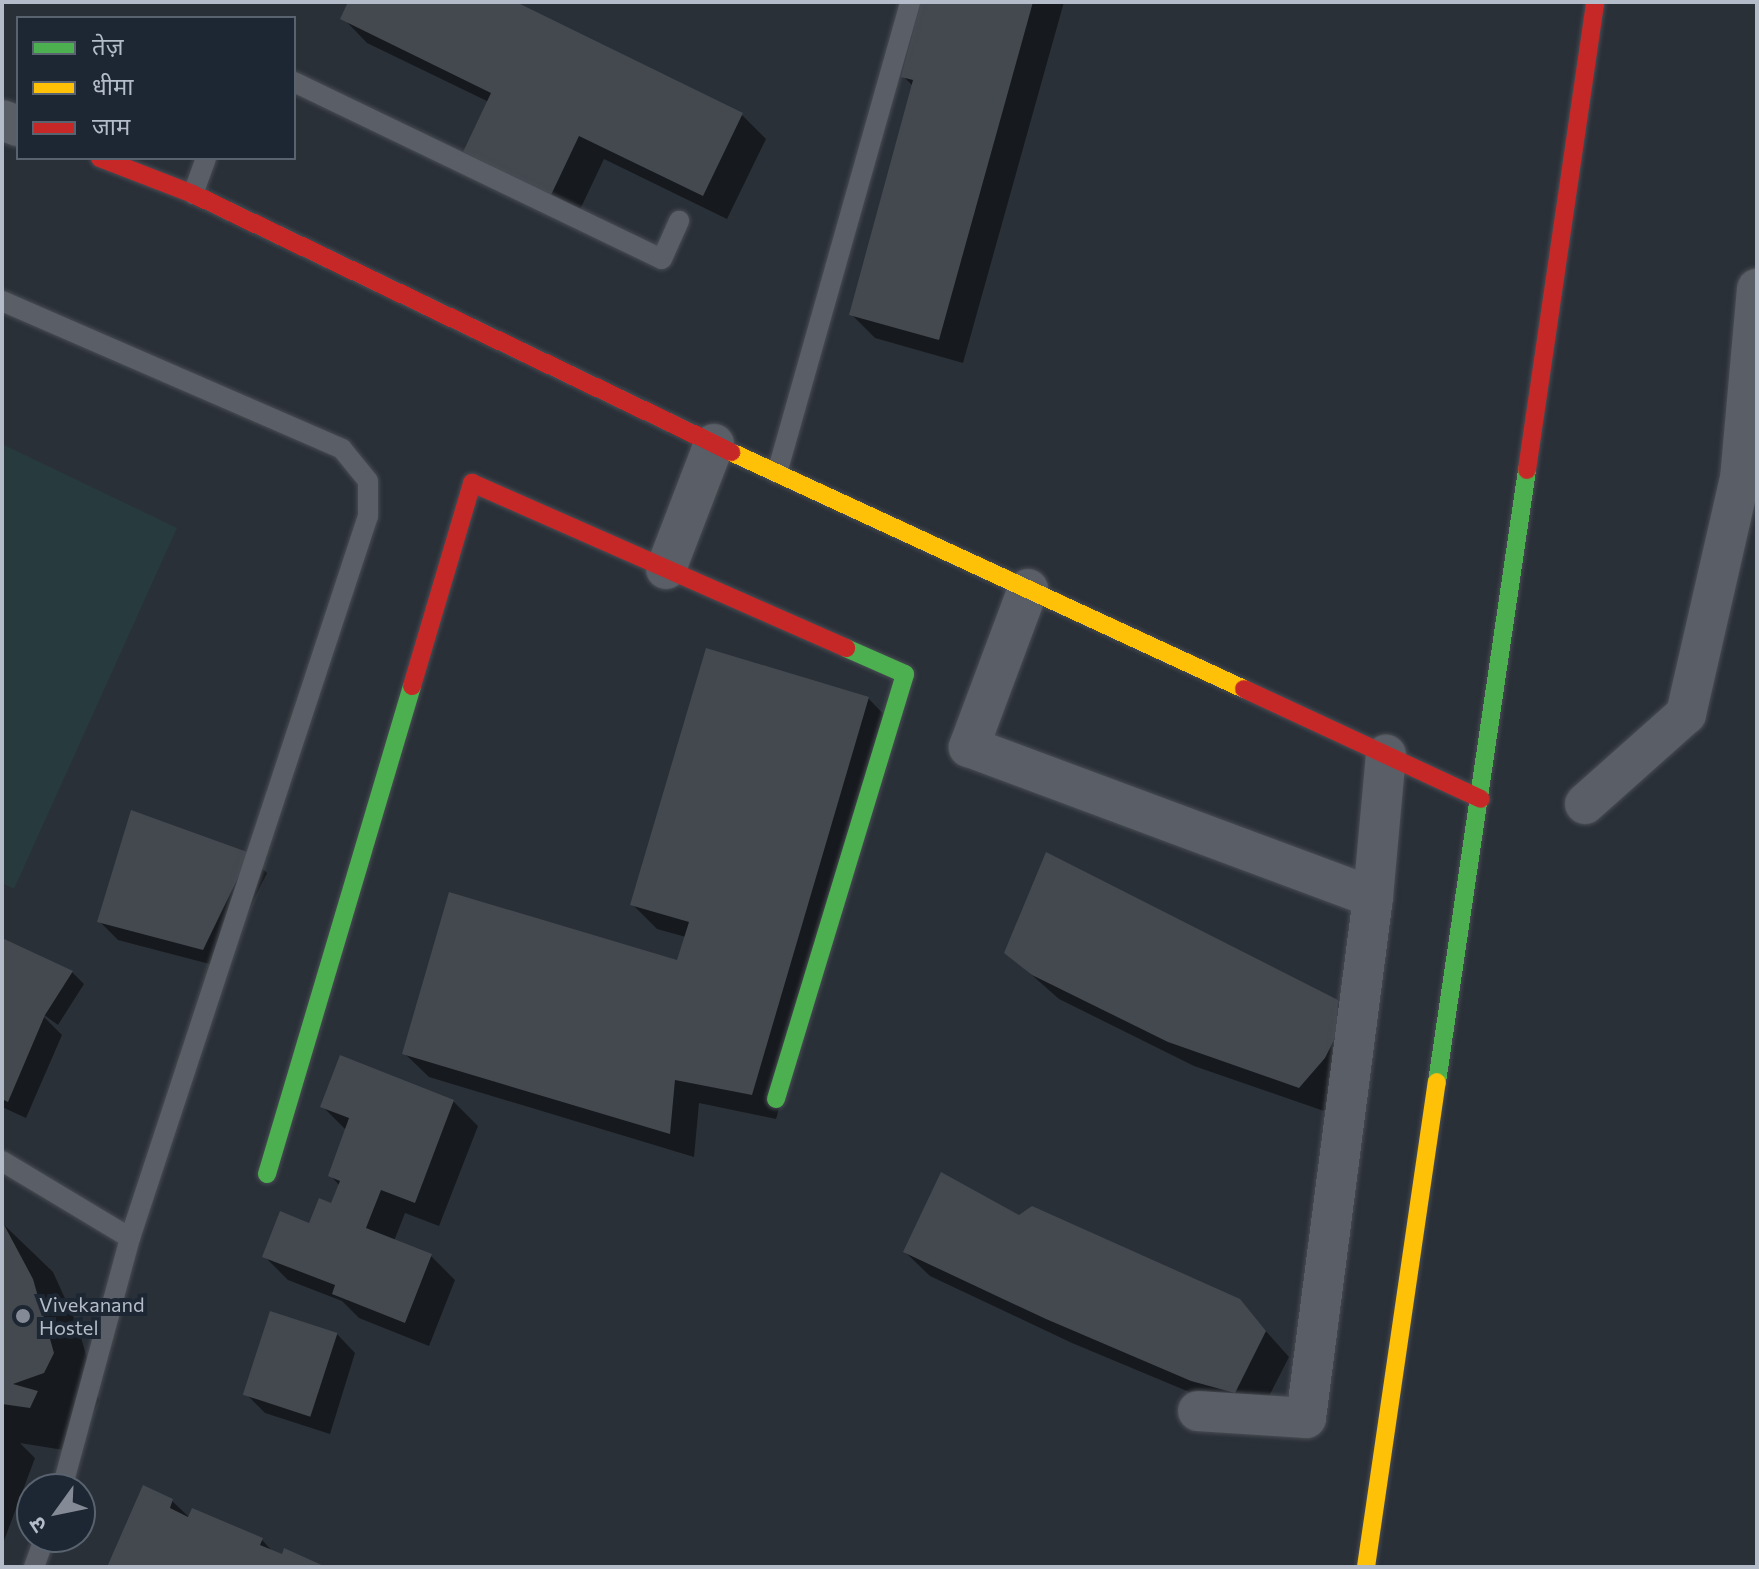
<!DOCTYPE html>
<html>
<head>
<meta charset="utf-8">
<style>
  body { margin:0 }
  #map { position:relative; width:1759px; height:1569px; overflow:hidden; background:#2a3038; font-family:Commissioner,"Noto Sans Devanagari",sans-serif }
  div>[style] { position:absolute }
  .green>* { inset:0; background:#273a3e }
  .shadow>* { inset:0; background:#0007 }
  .building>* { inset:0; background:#444950; transform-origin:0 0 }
  .roads { filter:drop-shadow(0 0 2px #484c53) drop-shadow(0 0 2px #484c53) }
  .lane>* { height:20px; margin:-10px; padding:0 10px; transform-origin:10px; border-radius:10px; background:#5a5e66 }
  .street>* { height:40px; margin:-20px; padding:0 20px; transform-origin:20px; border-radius:20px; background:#5a5e66 }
  .fast>* { height:18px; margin:-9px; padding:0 9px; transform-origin:9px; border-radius:9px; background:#4caf50 }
  .slow>* { height:18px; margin:-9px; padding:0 9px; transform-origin:9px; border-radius:9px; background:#ffc107 }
  .jam>* { height:18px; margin:-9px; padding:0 9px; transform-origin:9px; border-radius:9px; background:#c62828 }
  .dots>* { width:22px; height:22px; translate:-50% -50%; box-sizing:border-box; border:4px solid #1d2633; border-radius:50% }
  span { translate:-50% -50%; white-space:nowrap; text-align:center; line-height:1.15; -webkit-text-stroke:8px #1d2633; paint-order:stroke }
  .poi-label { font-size:20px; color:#b4bcc9 }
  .left { translate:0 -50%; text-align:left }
  .frame { position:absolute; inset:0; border:4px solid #b4bcc9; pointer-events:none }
  .legend { position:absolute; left:16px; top:16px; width:280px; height:144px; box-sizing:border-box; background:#1d2633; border:2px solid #59626f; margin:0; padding:10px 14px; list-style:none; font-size:24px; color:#b4bcc9 }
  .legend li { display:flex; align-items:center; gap:16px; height:40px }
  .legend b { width:40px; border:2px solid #59626f }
  .north { position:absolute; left:16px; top:1473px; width:80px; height:80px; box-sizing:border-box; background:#1d2633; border:2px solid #59626f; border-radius:50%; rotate:237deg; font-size:22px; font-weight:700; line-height:32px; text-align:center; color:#b4bcc9 }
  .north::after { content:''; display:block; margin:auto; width:28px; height:36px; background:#848b96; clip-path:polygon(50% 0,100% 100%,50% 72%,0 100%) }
</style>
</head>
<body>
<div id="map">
  <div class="green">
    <div style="clip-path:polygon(2px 444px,177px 528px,14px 889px,2px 883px)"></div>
  </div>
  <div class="shadow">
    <div style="clip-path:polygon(350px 2px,511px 2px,742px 115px,766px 139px,727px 219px,604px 159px,576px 218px,489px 176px,465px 152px,489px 102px,367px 43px,343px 18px)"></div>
    <div style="clip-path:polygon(923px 2px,1064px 2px,963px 363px,875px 338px,851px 314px,914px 87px,903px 76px)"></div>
    <div style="clip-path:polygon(868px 698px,892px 723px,776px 1119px,699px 1103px,694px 1157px,429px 1077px,404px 1053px,679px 963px,686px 937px,657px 929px,632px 904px)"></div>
    <div style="clip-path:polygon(248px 855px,267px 873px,221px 967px,118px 940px,100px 922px)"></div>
    <div style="clip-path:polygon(2px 941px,72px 972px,84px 984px,58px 1025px,36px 1009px,62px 1035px,26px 1118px,2px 1107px)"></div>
    <div style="clip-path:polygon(1007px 953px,1337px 1002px,1361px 1027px,1349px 1082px,1324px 1111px,1194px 1066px,1059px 999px)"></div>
    <div style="clip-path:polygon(453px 1101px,478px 1126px,439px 1226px,405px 1213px,394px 1241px,431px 1256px,455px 1280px,429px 1346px,359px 1318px,342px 1301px,288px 1280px,264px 1256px,332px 1206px,340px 1186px,330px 1175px,347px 1131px,322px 1106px)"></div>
    <div style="clip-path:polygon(1020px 1218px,1239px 1301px,1289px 1357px,1259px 1416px,1218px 1404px,1072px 1343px,930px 1276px,905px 1252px)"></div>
    <div style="clip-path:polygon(2px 1223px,53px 1272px,78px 1327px,99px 1400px,76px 1452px,20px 1443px,35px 1458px,2px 1546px)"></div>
    <div style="clip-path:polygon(337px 1334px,355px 1353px,330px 1434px,265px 1413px,246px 1394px)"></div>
    <div style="clip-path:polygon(172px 1501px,190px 1518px,262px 1540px,275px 1554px,321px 1567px,109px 1567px)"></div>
  </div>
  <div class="building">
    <div style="clip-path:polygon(348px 2px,516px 2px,743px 113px,703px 196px,579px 136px,551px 195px,463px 152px,491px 93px,340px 19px)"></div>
    <div style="clip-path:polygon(921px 2px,1033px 2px,939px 340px,849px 315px,913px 80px,901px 77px)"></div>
    <div style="clip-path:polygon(706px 648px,869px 697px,752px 1095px,675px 1080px,670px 1134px,402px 1054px,449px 892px,677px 960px,689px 922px,630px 905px)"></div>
    <div style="clip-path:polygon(131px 810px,250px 853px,203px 950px,97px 922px)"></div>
    <div style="clip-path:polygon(1046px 852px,1338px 1000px,1337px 1034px,1325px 1058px,1299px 1088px,1168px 1042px,1032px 975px,1004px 953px)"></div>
    <div style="clip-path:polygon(2px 938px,73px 971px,45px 1015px,8px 1102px,2px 1099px)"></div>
    <div style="clip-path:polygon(340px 1055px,454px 1100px,415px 1203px,381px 1190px,366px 1228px,432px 1254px,405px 1323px,332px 1294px,335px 1285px,262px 1257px,280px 1211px,309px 1223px,319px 1198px,331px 1203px,340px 1181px,328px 1176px,349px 1118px,320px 1107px)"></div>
    <div style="clip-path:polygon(941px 1172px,1019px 1215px,1032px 1206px,1240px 1299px,1266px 1331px,1235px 1393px,1191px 1381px,1046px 1319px,903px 1252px)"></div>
    <div style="clip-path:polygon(2px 1221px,33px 1279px,54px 1353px,44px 1373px,13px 1384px,38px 1391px,30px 1408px,2px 1404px)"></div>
    <div style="left:270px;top:1311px;width:71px;height:88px;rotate:18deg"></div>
    <div style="clip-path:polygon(143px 1485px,173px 1499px,170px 1508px,188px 1517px,192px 1508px,263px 1538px,260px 1545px,282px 1554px,284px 1548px,326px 1567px,107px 1567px)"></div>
  </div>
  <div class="roads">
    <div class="lane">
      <div style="left:294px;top:82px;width:408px;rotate:25.7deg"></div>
      <div style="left:662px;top:259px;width:42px;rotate:-65.9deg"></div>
      <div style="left:193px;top:194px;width:38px;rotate:-70deg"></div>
      <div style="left:2px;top:301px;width:371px;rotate:23.5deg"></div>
      <div style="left:342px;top:449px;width:41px;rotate:50.9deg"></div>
      <div style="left:368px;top:481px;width:35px;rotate:90deg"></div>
      <div style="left:368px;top:516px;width:760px;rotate:108.24deg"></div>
      <div style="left:130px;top:1238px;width:260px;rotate:105.2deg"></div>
      <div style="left:777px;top:473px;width:489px;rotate:-74.2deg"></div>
      <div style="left:2px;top:1161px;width:149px;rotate:31deg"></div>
      <div style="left:34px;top:1567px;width:32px;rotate:-70deg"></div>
    </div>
    <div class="street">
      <div style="left:2px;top:120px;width:17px;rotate:21deg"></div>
      <div style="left:666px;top:569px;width:134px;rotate:-69deg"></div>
      <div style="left:1028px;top:589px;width:169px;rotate:110.5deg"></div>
      <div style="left:969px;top:747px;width:431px;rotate:20.4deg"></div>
      <div style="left:1585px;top:804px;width:135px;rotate:-41.7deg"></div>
      <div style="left:1686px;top:714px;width:241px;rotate:-77.1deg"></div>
      <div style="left:1740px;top:479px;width:191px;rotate:-84.9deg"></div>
      <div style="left:1198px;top:1411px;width:108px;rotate:3.7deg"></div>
      <div style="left:1306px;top:1418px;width:525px;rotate:-82.67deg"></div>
      <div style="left:1373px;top:897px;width:143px;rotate:-84.8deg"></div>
    </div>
    <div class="fast">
      <div style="left:1437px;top:1082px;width:619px;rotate:-81.63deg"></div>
      <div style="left:776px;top:1099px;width:444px;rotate:-73.1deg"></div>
      <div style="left:905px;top:674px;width:64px;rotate:-156.2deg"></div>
      <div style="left:267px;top:1174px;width:509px;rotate:-73.45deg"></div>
    </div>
    <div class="slow">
      <div style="left:731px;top:452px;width:565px;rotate:24.8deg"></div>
      <div style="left:1366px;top:1567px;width:490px;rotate:-81.7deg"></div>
    </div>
    <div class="jam">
      <div style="left:100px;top:158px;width:100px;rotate:21.2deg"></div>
      <div style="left:193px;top:194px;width:597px;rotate:25.62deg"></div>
      <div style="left:1527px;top:470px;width:473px;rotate:-81.7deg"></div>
      <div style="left:412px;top:686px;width:212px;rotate:-73.5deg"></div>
      <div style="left:472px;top:483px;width:409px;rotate:23.8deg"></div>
      <div style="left:1244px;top:689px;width:261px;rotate:24.9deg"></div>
    </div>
  </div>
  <div class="dots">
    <div style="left:23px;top:1316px;background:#848b96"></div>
  </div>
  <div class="poi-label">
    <span class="left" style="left:39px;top:1316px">Vivekanand<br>Hostel</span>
  </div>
  <div class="frame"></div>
  <ul class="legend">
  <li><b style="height:10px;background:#4caf50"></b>तेज़</li>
  <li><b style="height:10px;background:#ffc107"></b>धीमा</li>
  <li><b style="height:10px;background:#c62828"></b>जाम</li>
  </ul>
  <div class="north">उ</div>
</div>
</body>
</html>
